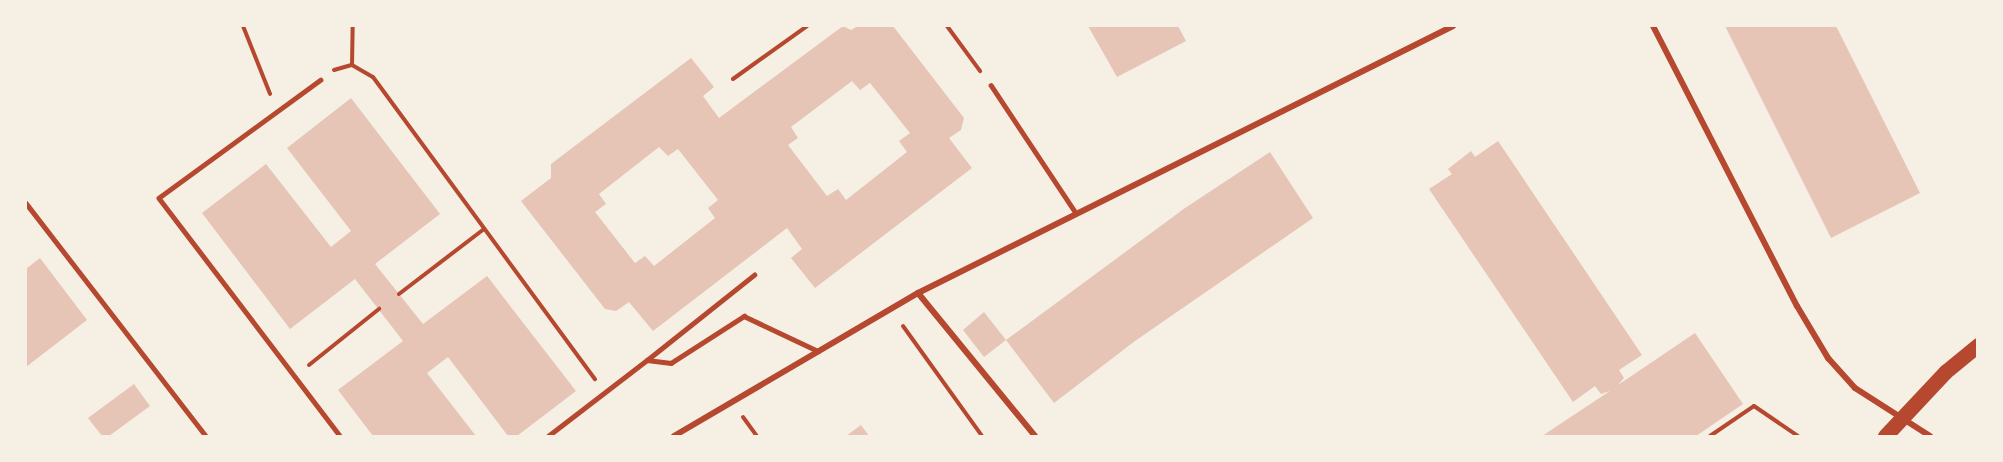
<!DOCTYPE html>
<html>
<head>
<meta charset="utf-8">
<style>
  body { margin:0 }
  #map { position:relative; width:2003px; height:462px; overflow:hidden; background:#f6efe4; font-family:"Noto Sans",sans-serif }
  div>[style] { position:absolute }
  .building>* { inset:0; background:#e6c5b7 }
  .path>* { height:4px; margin:-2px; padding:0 2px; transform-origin:2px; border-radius:2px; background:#b5482f }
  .service>* { height:4.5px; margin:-2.25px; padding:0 2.25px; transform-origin:2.25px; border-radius:2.25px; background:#b5482f }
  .minor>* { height:6px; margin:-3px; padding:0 3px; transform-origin:3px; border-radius:3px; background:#b5482f }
  .primary>* { height:15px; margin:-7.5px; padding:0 7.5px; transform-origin:7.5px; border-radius:7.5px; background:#b5482f }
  span { translate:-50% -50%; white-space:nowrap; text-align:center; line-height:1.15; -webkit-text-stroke:5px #f6efe4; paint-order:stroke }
  .frame { position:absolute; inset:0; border:27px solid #f6efe4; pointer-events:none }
</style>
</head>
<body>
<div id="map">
  <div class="building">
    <div style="clip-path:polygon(evenodd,843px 26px,851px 30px,858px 26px,893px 26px,964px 118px,961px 130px,949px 138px,972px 168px,815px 288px,791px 258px,802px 249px,787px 228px,653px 331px,629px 302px,616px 311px,605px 309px,521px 201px,551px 178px,551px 164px,691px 58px,714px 87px,703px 96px,719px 118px,843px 26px,852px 81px,860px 90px,870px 83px,910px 133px,899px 141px,907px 152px,846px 200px,838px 189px,827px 196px,788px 145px,798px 138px,791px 127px,852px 81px,843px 26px,659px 147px,668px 156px,678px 149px,718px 200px,708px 208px,715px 218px,654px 266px,645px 256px,635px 263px,595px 212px,606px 204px,599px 194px,659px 147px)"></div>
    <div style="clip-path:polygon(1088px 26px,1178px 26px,1186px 41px,1117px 77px)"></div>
    <div style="clip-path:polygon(1725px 26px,1836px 26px,1920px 193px,1831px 238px)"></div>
    <div style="clip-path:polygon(351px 98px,440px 214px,375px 264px,423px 324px,487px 276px,576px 391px,517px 436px,508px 436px,448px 357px,427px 373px,476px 436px,373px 436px,338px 390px,403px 341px,355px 279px,290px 329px,202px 213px,266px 164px,331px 247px,351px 231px,287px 148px)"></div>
    <div style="clip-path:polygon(1498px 141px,1642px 355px,1619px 370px,1624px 378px,1618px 385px,1695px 333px,1743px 404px,1696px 436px,1542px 436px,1610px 391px,1601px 394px,1595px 386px,1573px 402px,1429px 189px,1452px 174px,1448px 169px,1471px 151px,1475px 157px)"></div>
    <div style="clip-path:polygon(1270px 152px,1313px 218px,1135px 341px,1054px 403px,1006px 340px,984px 357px,963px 330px,984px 312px,1006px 340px,1185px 208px)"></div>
    <div style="clip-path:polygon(40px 258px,87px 320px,26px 367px,26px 269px)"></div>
    <div style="clip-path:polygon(134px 384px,150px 406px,109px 436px,102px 436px,88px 418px)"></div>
    <div style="clip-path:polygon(861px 425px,869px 436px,846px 436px)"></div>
  </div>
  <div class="path">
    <div style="left:243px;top:26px;width:73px;rotate:68.3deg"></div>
    <div style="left:947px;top:26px;width:56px;rotate:53.7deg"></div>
    <div style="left:352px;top:65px;width:24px;rotate:30deg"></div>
    <div style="left:373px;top:77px;width:375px;rotate:53.7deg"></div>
    <div style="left:334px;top:70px;width:19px;rotate:-16deg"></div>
    <div style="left:352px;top:65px;width:39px;rotate:-89deg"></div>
    <div style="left:733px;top:79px;width:91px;rotate:-35.6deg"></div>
    <div style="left:399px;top:294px;width:107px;rotate:-37.4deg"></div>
    <div style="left:903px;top:326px;width:135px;rotate:54.3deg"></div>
    <div style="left:309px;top:365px;width:90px;rotate:-38.7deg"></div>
    <div style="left:743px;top:417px;width:24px;rotate:54deg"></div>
    <div style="left:1710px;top:436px;width:53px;rotate:-34.3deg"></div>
    <div style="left:1754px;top:406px;width:53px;rotate:34.3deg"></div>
  </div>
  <div class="service">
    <div style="left:321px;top:80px;width:200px;rotate:143.9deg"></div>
    <div style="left:159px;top:198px;width:299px;rotate:52.7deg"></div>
    <div style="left:991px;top:85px;width:154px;rotate:56.4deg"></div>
    <div style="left:26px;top:203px;width:294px;rotate:52.3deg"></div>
    <div style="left:647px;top:360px;width:137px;rotate:-38.5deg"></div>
    <div style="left:548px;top:436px;width:125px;rotate:-37.5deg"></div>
    <div style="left:647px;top:360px;width:24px;rotate:7deg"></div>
    <div style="left:671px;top:363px;width:87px;rotate:-32.8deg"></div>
    <div style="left:744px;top:316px;width:82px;rotate:25.3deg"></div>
  </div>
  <div class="minor">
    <div style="left:1653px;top:26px;width:315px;rotate:62.8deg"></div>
    <div style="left:1797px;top:306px;width:61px;rotate:59.2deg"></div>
    <div style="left:1828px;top:358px;width:40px;rotate:48deg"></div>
    <div style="left:1855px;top:388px;width:89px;rotate:32.6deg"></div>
    <div style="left:918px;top:293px;width:185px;rotate:50.7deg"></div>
    <div style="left:674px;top:436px;width:283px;rotate:-30.4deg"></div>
    <div style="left:918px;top:293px;width:598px;rotate:-26.52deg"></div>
  </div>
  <div class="primary">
    <div style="left:1885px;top:436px;width:88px;rotate:-46.8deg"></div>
    <div style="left:1945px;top:372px;width:43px;rotate:-39.3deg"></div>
  </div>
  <div class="frame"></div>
</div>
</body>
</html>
